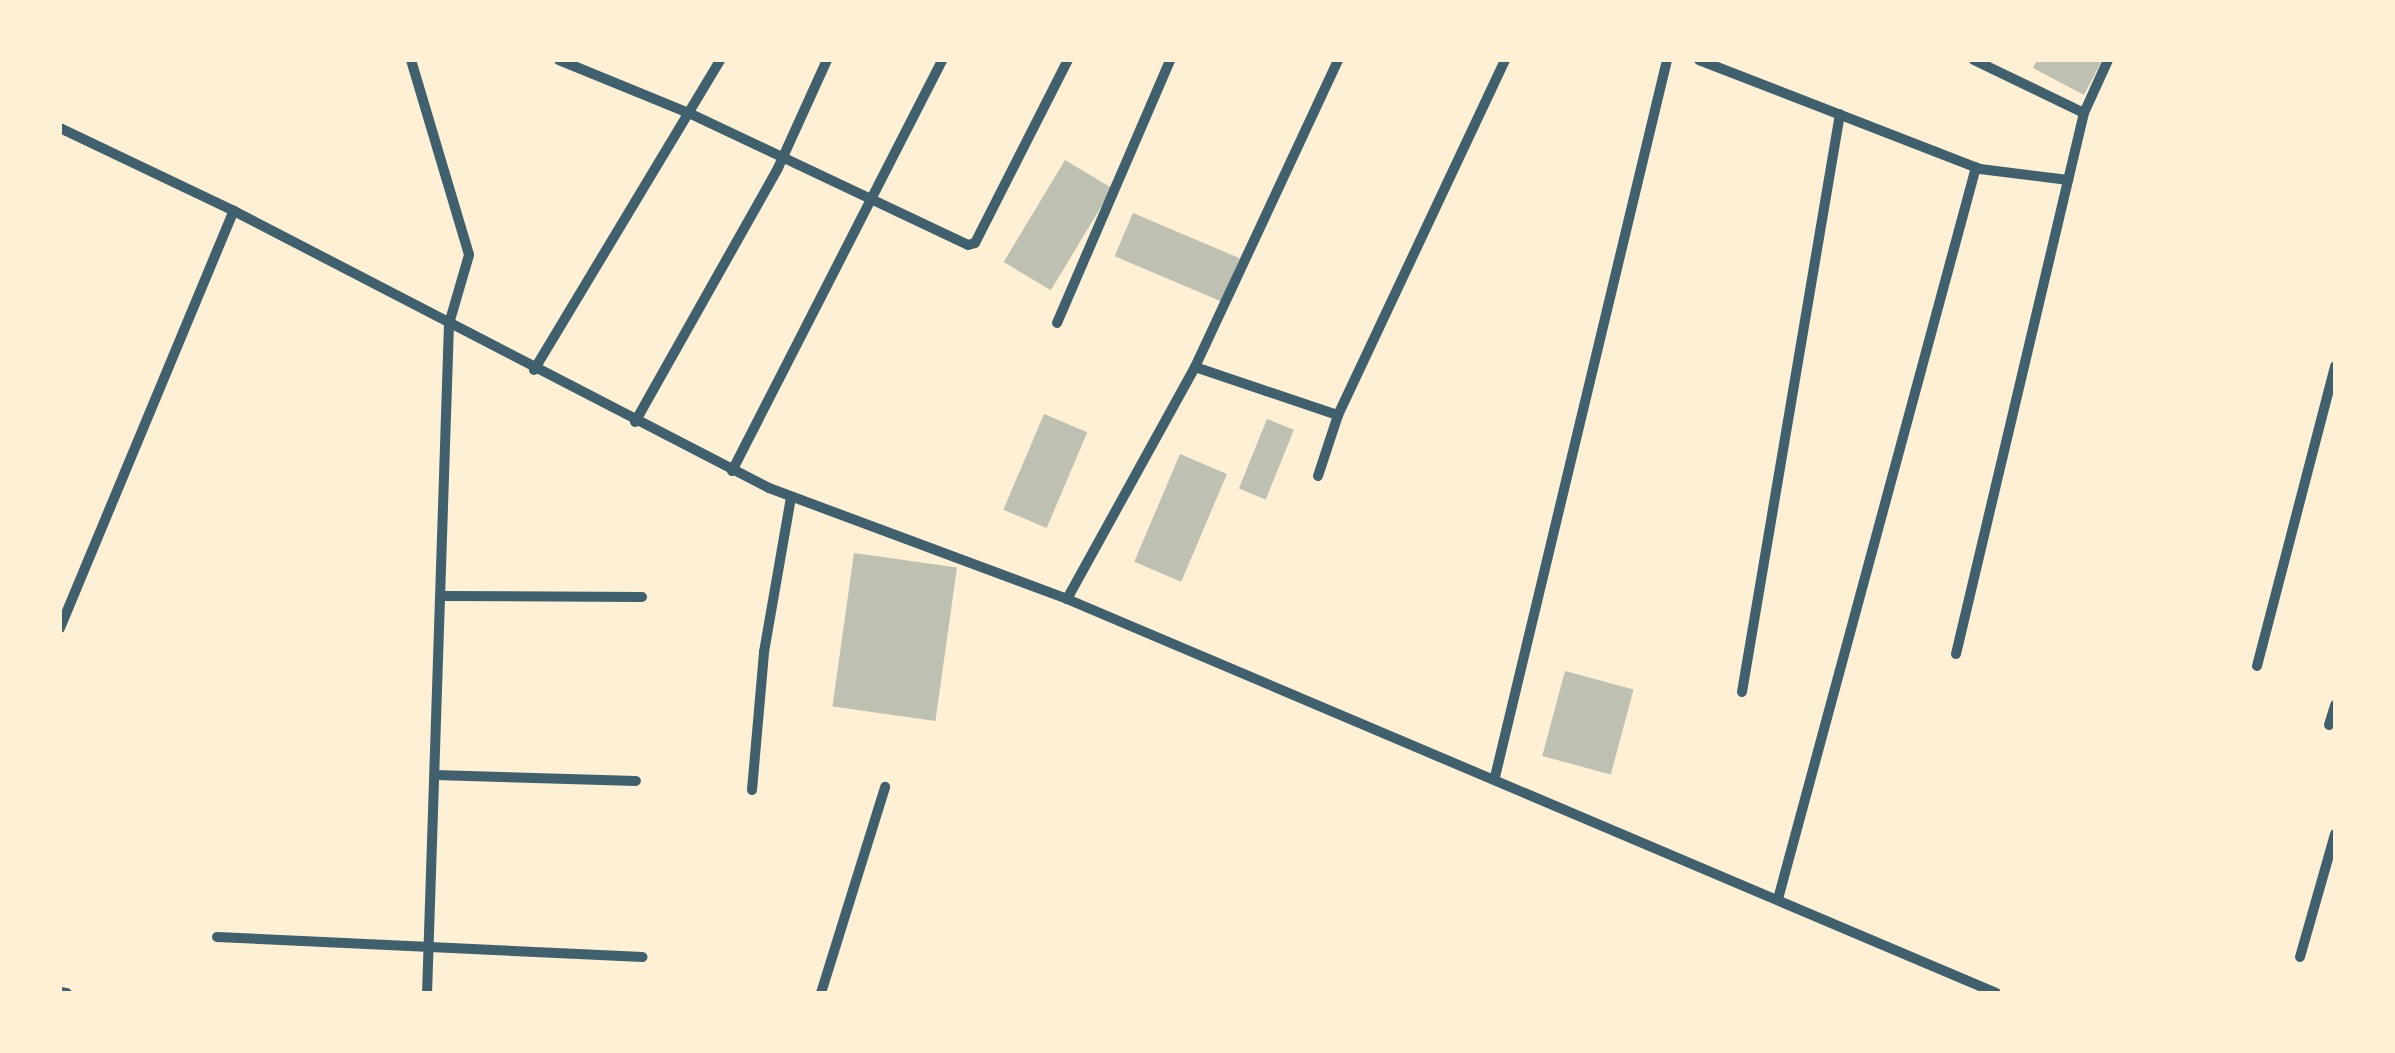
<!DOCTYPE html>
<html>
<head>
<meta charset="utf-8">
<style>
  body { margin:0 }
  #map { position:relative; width:2395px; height:1053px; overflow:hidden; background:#fdf0d5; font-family:"Sofia Sans Condensed",sans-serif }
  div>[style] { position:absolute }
  .building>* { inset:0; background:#bec0b2; transform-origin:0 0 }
  .minor>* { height:10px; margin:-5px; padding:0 5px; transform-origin:5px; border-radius:5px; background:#3f606c }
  span { translate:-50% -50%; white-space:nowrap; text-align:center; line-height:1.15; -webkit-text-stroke:10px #fdf0d5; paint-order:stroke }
  .frame { position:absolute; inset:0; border:62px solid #fdf0d5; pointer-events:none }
</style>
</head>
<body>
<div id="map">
  <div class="building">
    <div style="clip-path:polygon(2037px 60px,2102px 60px,2084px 95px,2033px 68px)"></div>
    <div style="left:1065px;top:160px;width:55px;height:119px;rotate:31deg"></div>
    <div style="left:1133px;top:213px;width:116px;height:47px;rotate:23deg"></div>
    <div style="left:1044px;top:414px;width:47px;height:104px;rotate:23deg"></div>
    <div style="left:1267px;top:419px;width:29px;height:75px;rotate:22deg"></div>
    <div style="left:1180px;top:454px;width:51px;height:117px;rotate:23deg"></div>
    <div style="left:854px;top:553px;width:104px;height:155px;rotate:8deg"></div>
    <div style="left:1565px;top:671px;width:71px;height:88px;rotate:15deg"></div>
  </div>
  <div class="minor">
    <div style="left:411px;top:60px;width:203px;rotate:73.4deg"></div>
    <div style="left:469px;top:255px;width:72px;rotate:106.2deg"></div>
    <div style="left:449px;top:324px;width:669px;rotate:91.88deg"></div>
    <div style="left:559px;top:60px;width:143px;rotate:22.2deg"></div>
    <div style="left:691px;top:114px;width:306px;rotate:25.3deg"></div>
    <div style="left:968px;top:245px;width:7px;rotate:-16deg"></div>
    <div style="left:975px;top:243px;width:205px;rotate:-63.1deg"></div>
    <div style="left:1699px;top:60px;width:301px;rotate:21.2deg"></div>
    <div style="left:1980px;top:169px;width:89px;rotate:7.1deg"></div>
    <div style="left:1974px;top:60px;width:122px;rotate:25.7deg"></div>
    <div style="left:60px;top:128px;width:193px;rotate:25.5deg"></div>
    <div style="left:234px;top:211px;width:602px;rotate:27.37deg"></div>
    <div style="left:769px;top:488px;width:318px;rotate:20.4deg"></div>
    <div style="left:1067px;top:599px;width:1009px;rotate:22.98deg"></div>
    <div style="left:1057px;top:323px;width:286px;rotate:-66.7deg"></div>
    <div style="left:1195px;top:367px;width:151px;rotate:18.6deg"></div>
    <div style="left:534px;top:370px;width:362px;rotate:-59deg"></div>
    <div style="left:635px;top:422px;width:291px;rotate:-60.6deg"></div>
    <div style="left:778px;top:168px;width:119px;rotate:-65.6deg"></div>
    <div style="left:732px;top:471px;width:462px;rotate:-62.9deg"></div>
    <div style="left:1318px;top:476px;width:64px;rotate:-71.8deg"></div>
    <div style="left:1338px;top:415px;width:392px;rotate:-64.8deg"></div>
    <div style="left:442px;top:596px;width:200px;rotate:0.3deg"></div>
    <div style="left:1067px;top:599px;width:265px;rotate:-61.1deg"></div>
    <div style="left:1195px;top:367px;width:339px;rotate:-65deg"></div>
    <div style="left:60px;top:628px;width:452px;rotate:-67.4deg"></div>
    <div style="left:1956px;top:654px;width:556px;rotate:-76.69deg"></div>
    <div style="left:2084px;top:113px;width:58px;rotate:-65.6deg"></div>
    <div style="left:2257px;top:666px;width:310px;rotate:-75.4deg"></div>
    <div style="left:1742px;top:692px;width:586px;rotate:-80.38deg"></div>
    <div style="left:2329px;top:725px;width:21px;rotate:-73deg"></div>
    <div style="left:435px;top:775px;width:201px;rotate:1.7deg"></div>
    <div style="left:1495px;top:777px;width:737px;rotate:-76.51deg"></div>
    <div style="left:752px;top:790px;width:139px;rotate:-85deg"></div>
    <div style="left:764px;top:652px;width:156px;rotate:-80.1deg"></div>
    <div style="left:1778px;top:899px;width:758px;rotate:-74.86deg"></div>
    <div style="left:217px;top:937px;width:426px;rotate:2.7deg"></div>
    <div style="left:2300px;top:957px;width:128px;rotate:-74.1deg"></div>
    <div style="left:60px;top:992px;width:7px;rotate:8deg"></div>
    <div style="left:821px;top:993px;width:216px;rotate:-72.7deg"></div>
  </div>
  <div class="frame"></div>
</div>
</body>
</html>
